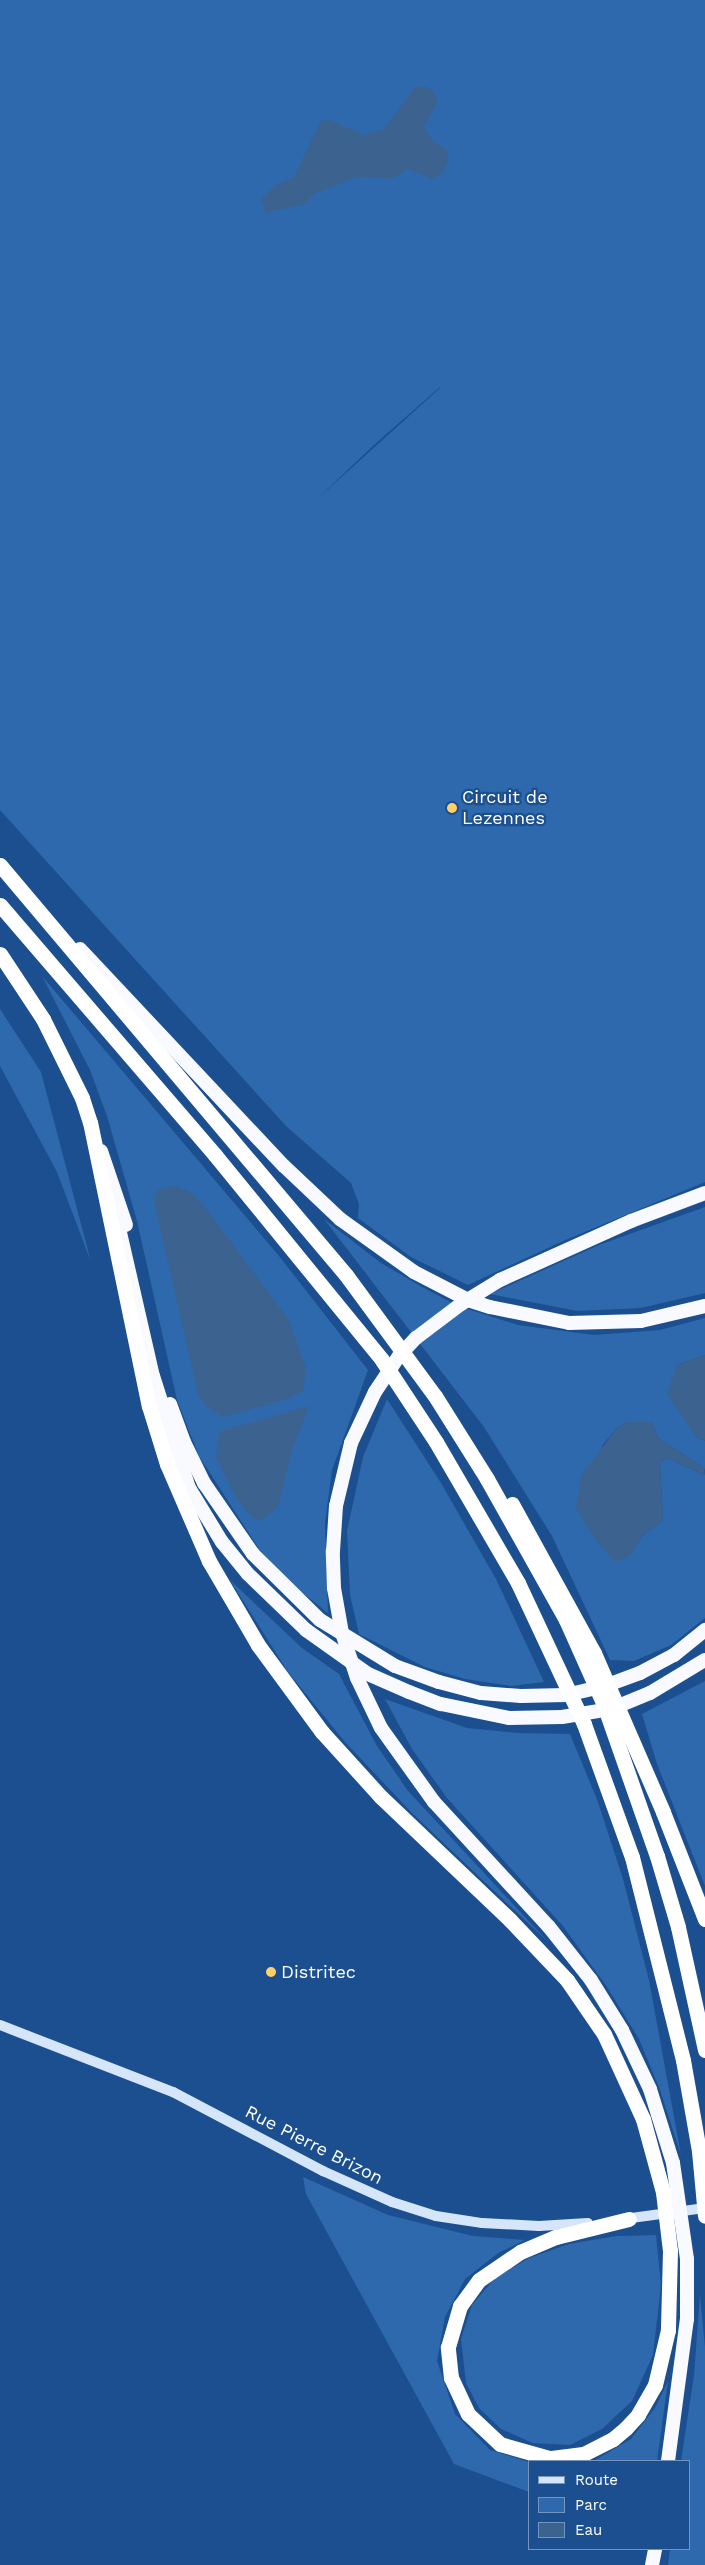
<!DOCTYPE html>
<html>
<head>
<meta charset="utf-8">
<style>
  body { margin:0 }
  #map { position:relative; width:705px; height:2565px; overflow:hidden; background:#1b4f8f; font-family:"Work Sans",sans-serif }
  div>[style] { position:absolute }
  .green>* { inset:0; background:#2e69ad }
  .water>* { inset:0; background:#3c6290 }
  .secondary>* { height:10px; margin:-5px; padding:0 5px; transform-origin:5px; border-radius:5px; background:#d6e6fa }
  .trunk>* { height:14px; margin:-7px; padding:0 7px; transform-origin:7px; border-radius:7px; background:#f8faff }
  .motorway>* { height:15px; margin:-7.5px; padding:0 7.5px; transform-origin:7.5px; border-radius:7.5px; background:#fff }
  .dots>* { width:14px; height:14px; translate:-50% -50%; box-sizing:border-box; border:2px solid #1b4f8f; border-radius:50% }
  span { translate:-50% -50%; white-space:nowrap; text-align:center; line-height:1.15; -webkit-text-stroke:4.5px #1b4f8f; paint-order:stroke }
  .poi-label { font-size:18px; color:#fff }
  .left { translate:0 -50%; text-align:left }
  .street-label { font-size:18px; color:#fff }
  .legend { position:absolute; left:528px; top:2460px; width:162px; height:90px; box-sizing:border-box; background:#1b4f8f; border:1px solid #7695bc; margin:0; padding:6px 9px; list-style:none; font-size:15px; color:#fff }
  .legend li { display:flex; align-items:center; gap:10px; height:25px }
  .legend b { width:25px; border:1px solid #7695bc }
</style>
</head>
<body>
<div id="map">
  <div class="green">
    <div style="clip-path:polygon(evenodd,0 0,705px 0,705px 1182px,563px 1241px,468px 1285px,411px 1257px,358px 1218px,359px 1204px,351px 1183px,286px 1126px,0 810px,0 0,440px 387px,440px 388px,316px 500px,375px 444px,440px 387px)"></div>
    <div style="clip-path:polygon(42px 976px,279px 1256px,368px 1370px,332px 1470px,325px 1522px,328px 1613px,294px 1586px,259px 1549px,199px 1456px,177px 1400px,137px 1221px,107px 1116px,90px 1070px)"></div>
    <div style="clip-path:polygon(0 1009px,41px 1072px,91px 1262px,57px 1172px,0 1066px)"></div>
    <div style="clip-path:polygon(705px 1207px,705px 1293px,641px 1308px,577px 1311px,490px 1294px,599px 1245px)"></div>
    <div style="clip-path:polygon(324px 1219px,381px 1263px,422px 1287px,458px 1306px,518px 1325px,594px 1335px,660px 1330px,705px 1318px,705px 1355px,677px 1365px,696px 1437px,705px 1441px,705px 1472px,704px 1468px,658px 1438px,652px 1422px,627px 1422px,616px 1429px,602px 1446px,631px 1554px,642px 1536px,663px 1520px,660px 1463px,667px 1458px,705px 1475px,705px 1618px,671px 1645px,634px 1661px,610px 1660px,552px 1536px,484px 1427px)"></div>
    <div style="clip-path:polygon(387px 1399px,441px 1483px,496px 1579px,544px 1682px,512px 1686px,465px 1679px,425px 1667px,359px 1634px,350px 1595px,347px 1531px,363px 1457px)"></div>
    <div style="clip-path:polygon(230px 1580px,302px 1648px,339px 1674px,377px 1746px,408px 1791px,548px 1942px,413px 1814px,345px 1742px,288px 1672px)"></div>
    <div style="clip-path:polygon(705px 1681px,705px 1886px,657px 1764px,642px 1714px)"></div>
    <div style="clip-path:polygon(385px 1699px,467px 1728px,517px 1733px,570px 1734px,598px 1802px,623px 1879px,649px 1980px,681px 2155px,660px 2090px,639px 2039px,607px 1987px,563px 1926px,447px 1798px,412px 1749px)"></div>
    <div style="clip-path:polygon(303px 2177px,388px 2215px,473px 2236px,525px 2240px,498px 2253px,465px 2279px,445px 2317px,437px 2361px,455px 2414px,490px 2450px,529px 2462px,529px 2492px,454px 2464px,306px 2194px)"></div>
    <div style="clip-path:polygon(656px 2235px,661px 2285px,653px 2355px,632px 2401px,602px 2429px,570px 2445px,533px 2443px,501px 2429px,479px 2408px,466px 2383px,461px 2339px,472px 2305px,495px 2278px,529px 2258px,569px 2244px,616px 2236px)"></div>
    <div style="clip-path:polygon(700px 2295px,705px 2347px,705px 2565px,668px 2565px,670px 2549px,689px 2549px,689px 2461px,681px 2461px,694px 2375px)"></div>
    <div style="clip-path:polygon(668px 2381px,657px 2461px,594px 2461px,631px 2439px,655px 2408px)"></div>
  </div>
  <div class="water">
    <div style="clip-path:polygon(424px 86px,432px 90px,438px 101px,424px 127px,433px 141px,446px 149px,449px 159px,443px 172px,433px 179px,408px 169px,391px 179px,357px 177px,314px 194px,304px 204px,266px 213px,261px 200px,272px 187px,294px 177px,321px 121px,328px 119px,364px 135px,383px 130px,415px 87px)"></div>
    <div style="clip-path:polygon(175px 1186px,191px 1192px,208px 1211px,288px 1319px,306px 1368px,303px 1391px,285px 1400px,222px 1417px,204px 1404px,198px 1394px,154px 1201px,158px 1190px)"></div>
    <div style="clip-path:polygon(705px 1355px,705px 1441px,696px 1437px,667px 1394px,677px 1365px)"></div>
    <div style="clip-path:polygon(309px 1406px,293px 1447px,278px 1507px,262px 1520px,252px 1518px,237px 1499px,216px 1457px,219px 1432px)"></div>
    <div style="clip-path:polygon(627px 1422px,652px 1422px,658px 1438px,704px 1468px,705px 1475px,667px 1458px,660px 1463px,663px 1520px,642px 1536px,631px 1555px,615px 1562px,594px 1538px,576px 1508px,581px 1476px,616px 1429px)"></div>
  </div>
  <div class="secondary">
    <div style="left:0;top:2025px;width:186px;rotate:21.2deg"></div>
    <div style="left:173px;top:2092px;width:170px;rotate:27.8deg"></div>
    <div style="left:323px;top:2171px;width:76px;rotate:24.2deg"></div>
    <div style="left:392px;top:2202px;width:46px;rotate:17.7deg"></div>
    <div style="left:436px;top:2216px;width:47px;rotate:8.7deg"></div>
    <div style="left:482px;top:2223px;width:57px;rotate:3deg"></div>
    <div style="left:539px;top:2226px;width:49px;rotate:-3.5deg"></div>
    <div style="left:624px;top:2219px;width:82px;rotate:-7.7deg"></div>
  </div>
  <div class="trunk">
    <div style="left:80px;top:949px;width:298px;rotate:46.8deg"></div>
    <div style="left:284px;top:1166px;width:77px;rotate:43.4deg"></div>
    <div style="left:340px;top:1219px;width:91px;rotate:35.6deg"></div>
    <div style="left:414px;top:1272px;width:61px;rotate:27.4deg"></div>
    <div style="left:468px;top:1300px;width:23px;rotate:18deg"></div>
    <div style="left:490px;top:1307px;width:81px;rotate:11.4deg"></div>
    <div style="left:569px;top:1323px;width:72px;rotate:-1.6deg"></div>
    <div style="left:641px;top:1321px;width:66px;rotate:-13.2deg"></div>
    <div style="left:101px;top:1151px;width:78px;rotate:71.3deg"></div>
    <div style="left:116px;top:1215px;width:165px;rotate:77.1deg"></div>
    <div style="left:153px;top:1376px;width:118px;rotate:72.2deg"></div>
    <div style="left:189px;top:1488px;width:63px;rotate:58.6deg"></div>
    <div style="left:222px;top:1542px;width:41px;rotate:50.9deg"></div>
    <div style="left:248px;top:1574px;width:81px;rotate:44deg"></div>
    <div style="left:306px;top:1630px;width:76px;rotate:35.4deg"></div>
    <div style="left:368px;top:1674px;width:45px;rotate:23.7deg"></div>
    <div style="left:409px;top:1692px;width:34px;rotate:21deg"></div>
    <div style="left:441px;top:1704px;width:69px;rotate:11.6deg"></div>
    <div style="left:509px;top:1718px;width:53px;rotate:-1.1deg"></div>
    <div style="left:562px;top:1717px;width:50px;rotate:-9.3deg"></div>
    <div style="left:611px;top:1709px;width:42px;rotate:-22.3deg"></div>
    <div style="left:650px;top:1693px;width:64px;rotate:-31deg"></div>
    <div style="left:170px;top:1404px;width:40px;rotate:69.8deg"></div>
    <div style="left:184px;top:1442px;width:46px;rotate:64deg"></div>
    <div style="left:204px;top:1483px;width:86px;rotate:55.4deg"></div>
    <div style="left:253px;top:1554px;width:94px;rotate:44.6deg"></div>
    <div style="left:320px;top:1620px;width:88px;rotate:31.5deg"></div>
    <div style="left:395px;top:1666px;width:47px;rotate:20deg"></div>
    <div style="left:439px;top:1682px;width:43px;rotate:14.7deg"></div>
    <div style="left:481px;top:1693px;width:40px;rotate:4.3deg"></div>
    <div style="left:521px;top:1696px;width:45px;rotate:-1.3deg"></div>
    <div style="left:566px;top:1695px;width:37px;rotate:-13deg"></div>
    <div style="left:602px;top:1687px;width:40px;rotate:-20.2deg"></div>
    <div style="left:640px;top:1673px;width:38px;rotate:-28deg"></div>
    <div style="left:674px;top:1655px;width:40px;rotate:-39deg"></div>
    <div style="left:668px;top:2461px;width:143px;rotate:-82.4deg"></div>
    <div style="left:687px;top:2319px;width:60px;rotate:-90deg"></div>
    <div style="left:687px;top:2259px;width:97px;rotate:-98.3deg"></div>
    <div style="left:673px;top:2163px;width:77px;rotate:-107.3deg"></div>
    <div style="left:650px;top:2089px;width:65px;rotate:-115.4deg"></div>
    <div style="left:622px;top:2030px;width:59px;rotate:-121.8deg"></div>
    <div style="left:591px;top:1980px;width:68px;rotate:-128.4deg"></div>
    <div style="left:549px;top:1927px;width:170px;rotate:-132.6deg"></div>
    <div style="left:434px;top:1802px;width:91px;rotate:-125.6deg"></div>
    <div style="left:381px;top:1728px;width:55px;rotate:-115.6deg"></div>
    <div style="left:357px;top:1678px;width:47px;rotate:-108.4deg"></div>
    <div style="left:342px;top:1633px;width:46px;rotate:-100.1deg"></div>
    <div style="left:334px;top:1588px;width:37px;rotate:-92deg"></div>
    <div style="left:333px;top:1551px;width:45px;rotate:-86.2deg"></div>
    <div style="left:336px;top:1506px;width:65px;rotate:-76.6deg"></div>
    <div style="left:351px;top:1443px;width:56px;rotate:-64.8deg"></div>
    <div style="left:375px;top:1392px;width:43px;rotate:-56.3deg"></div>
    <div style="left:399px;top:1356px;width:25px;rotate:-47deg"></div>
    <div style="left:416px;top:1338px;width:56px;rotate:-37.1deg"></div>
    <div style="left:461px;top:1304px;width:46px;rotate:-31.6deg"></div>
    <div style="left:500px;top:1280px;width:144px;rotate:-24.2deg"></div>
    <div style="left:631px;top:1221px;width:79px;rotate:-20.7deg"></div>
    <div style="left:652px;top:2565px;width:16px;rotate:-79deg"></div>
  </div>
  <div class="motorway">
    <div style="left:0;top:865px;width:536px;rotate:49.84deg"></div>
    <div style="left:346px;top:1275px;width:150px;rotate:53.7deg"></div>
    <div style="left:435px;top:1396px;width:98px;rotate:57.9deg"></div>
    <div style="left:487px;top:1479px;width:162px;rotate:60.7deg"></div>
    <div style="left:566px;top:1620px;width:93px;rotate:65.9deg"></div>
    <div style="left:604px;top:1705px;width:160px;rotate:70.7deg"></div>
    <div style="left:657px;top:1856px;width:74px;rotate:73.5deg"></div>
    <div style="left:678px;top:1927px;width:126px;rotate:77.6deg"></div>
    <div style="left:0;top:905px;width:330px;rotate:49.3deg"></div>
    <div style="left:215px;top:1155px;width:264px;rotate:50.8deg"></div>
    <div style="left:382px;top:1360px;width:98px;rotate:56.6deg"></div>
    <div style="left:436px;top:1442px;width:163px;rotate:59.8deg"></div>
    <div style="left:518px;top:1583px;width:156px;rotate:64.9deg"></div>
    <div style="left:584px;top:1724px;width:141px;rotate:70.2deg"></div>
    <div style="left:632px;top:1857px;width:209px;rotate:75.9deg"></div>
    <div style="left:683px;top:2060px;width:92px;rotate:80deg"></div>
    <div style="left:699px;top:2151px;width:65px;rotate:84.7deg"></div>
    <div style="left:0;top:954px;width:78px;rotate:56.5deg"></div>
    <div style="left:43px;top:1019px;width:88px;rotate:63.7deg"></div>
    <div style="left:82px;top:1098px;width:25px;rotate:72deg"></div>
    <div style="left:90px;top:1122px;width:290px;rotate:78.3deg"></div>
    <div style="left:149px;top:1406px;width:61px;rotate:72.8deg"></div>
    <div style="left:167px;top:1464px;width:106px;rotate:66.6deg"></div>
    <div style="left:209px;top:1561px;width:97px;rotate:59.7deg"></div>
    <div style="left:258px;top:1645px;width:108px;rotate:53.7deg"></div>
    <div style="left:322px;top:1732px;width:88px;rotate:47.8deg"></div>
    <div style="left:381px;top:1797px;width:178px;rotate:43.6deg"></div>
    <div style="left:510px;top:1920px;width:83px;rotate:46.5deg"></div>
    <div style="left:567px;top:1980px;width:65px;rotate:55.6deg"></div>
    <div style="left:604px;top:2034px;width:94px;rotate:65.4deg"></div>
    <div style="left:643px;top:2119px;width:76px;rotate:74.7deg"></div>
    <div style="left:663px;top:2192px;width:59px;rotate:83.2deg"></div>
    <div style="left:670px;top:2251px;width:79px;rotate:91.5deg"></div>
    <div style="left:668px;top:2330px;width:57px;rotate:103.3deg"></div>
    <div style="left:655px;top:2385px;width:34px;rotate:120deg"></div>
    <div style="left:638px;top:2415px;width:18px;rotate:133deg"></div>
    <div style="left:626px;top:2428px;width:17px;rotate:140deg"></div>
    <div style="left:613px;top:2439px;width:34px;rotate:153deg"></div>
    <div style="left:583px;top:2454px;width:34px;rotate:173deg"></div>
    <div style="left:549px;top:2458px;width:51px;rotate:-164.1deg"></div>
    <div style="left:500px;top:2444px;width:44px;rotate:-136.8deg"></div>
    <div style="left:468px;top:2414px;width:40px;rotate:-115deg"></div>
    <div style="left:451px;top:2378px;width:31px;rotate:-96deg"></div>
    <div style="left:448px;top:2347px;width:43px;rotate:-73.7deg"></div>
    <div style="left:460px;top:2306px;width:32px;rotate:-54deg"></div>
    <div style="left:479px;top:2280px;width:50px;rotate:-34.3deg"></div>
    <div style="left:520px;top:2252px;width:39px;rotate:-23deg"></div>
    <div style="left:556px;top:2237px;width:75px;rotate:-13.9deg"></div>
    <div style="left:512px;top:1504px;width:170px;rotate:61.2deg"></div>
    <div style="left:594px;top:1653px;width:173px;rotate:66.5deg"></div>
    <div style="left:663px;top:1812px;width:115px;rotate:68.6deg"></div>
  </div>
  <div class="dots">
    <div style="left:452px;top:808px;background:#ffd166"></div>
    <div style="left:271px;top:1972px;background:#ffd166"></div>
  </div>
  <div class="poi-label">
    <span class="left" style="left:462px;top:808px">Circuit de<br>Lezennes</span>
    <span class="left" style="left:281px;top:1972px">Distritec</span>
  </div>
  <div class="street-label">
    <span style="left:314px;top:2145px;rotate:27deg">Rue Pierre Brizon</span>
  </div>
  <ul class="legend">
  <li><b style="height:6px;background:#d6e6fa"></b>Route</li>
  <li><b style="height:14px;background:#2e69ad"></b>Parc</li>
  <li><b style="height:14px;background:#3c6290"></b>Eau</li>
  </ul>
</div>
</body>
</html>
